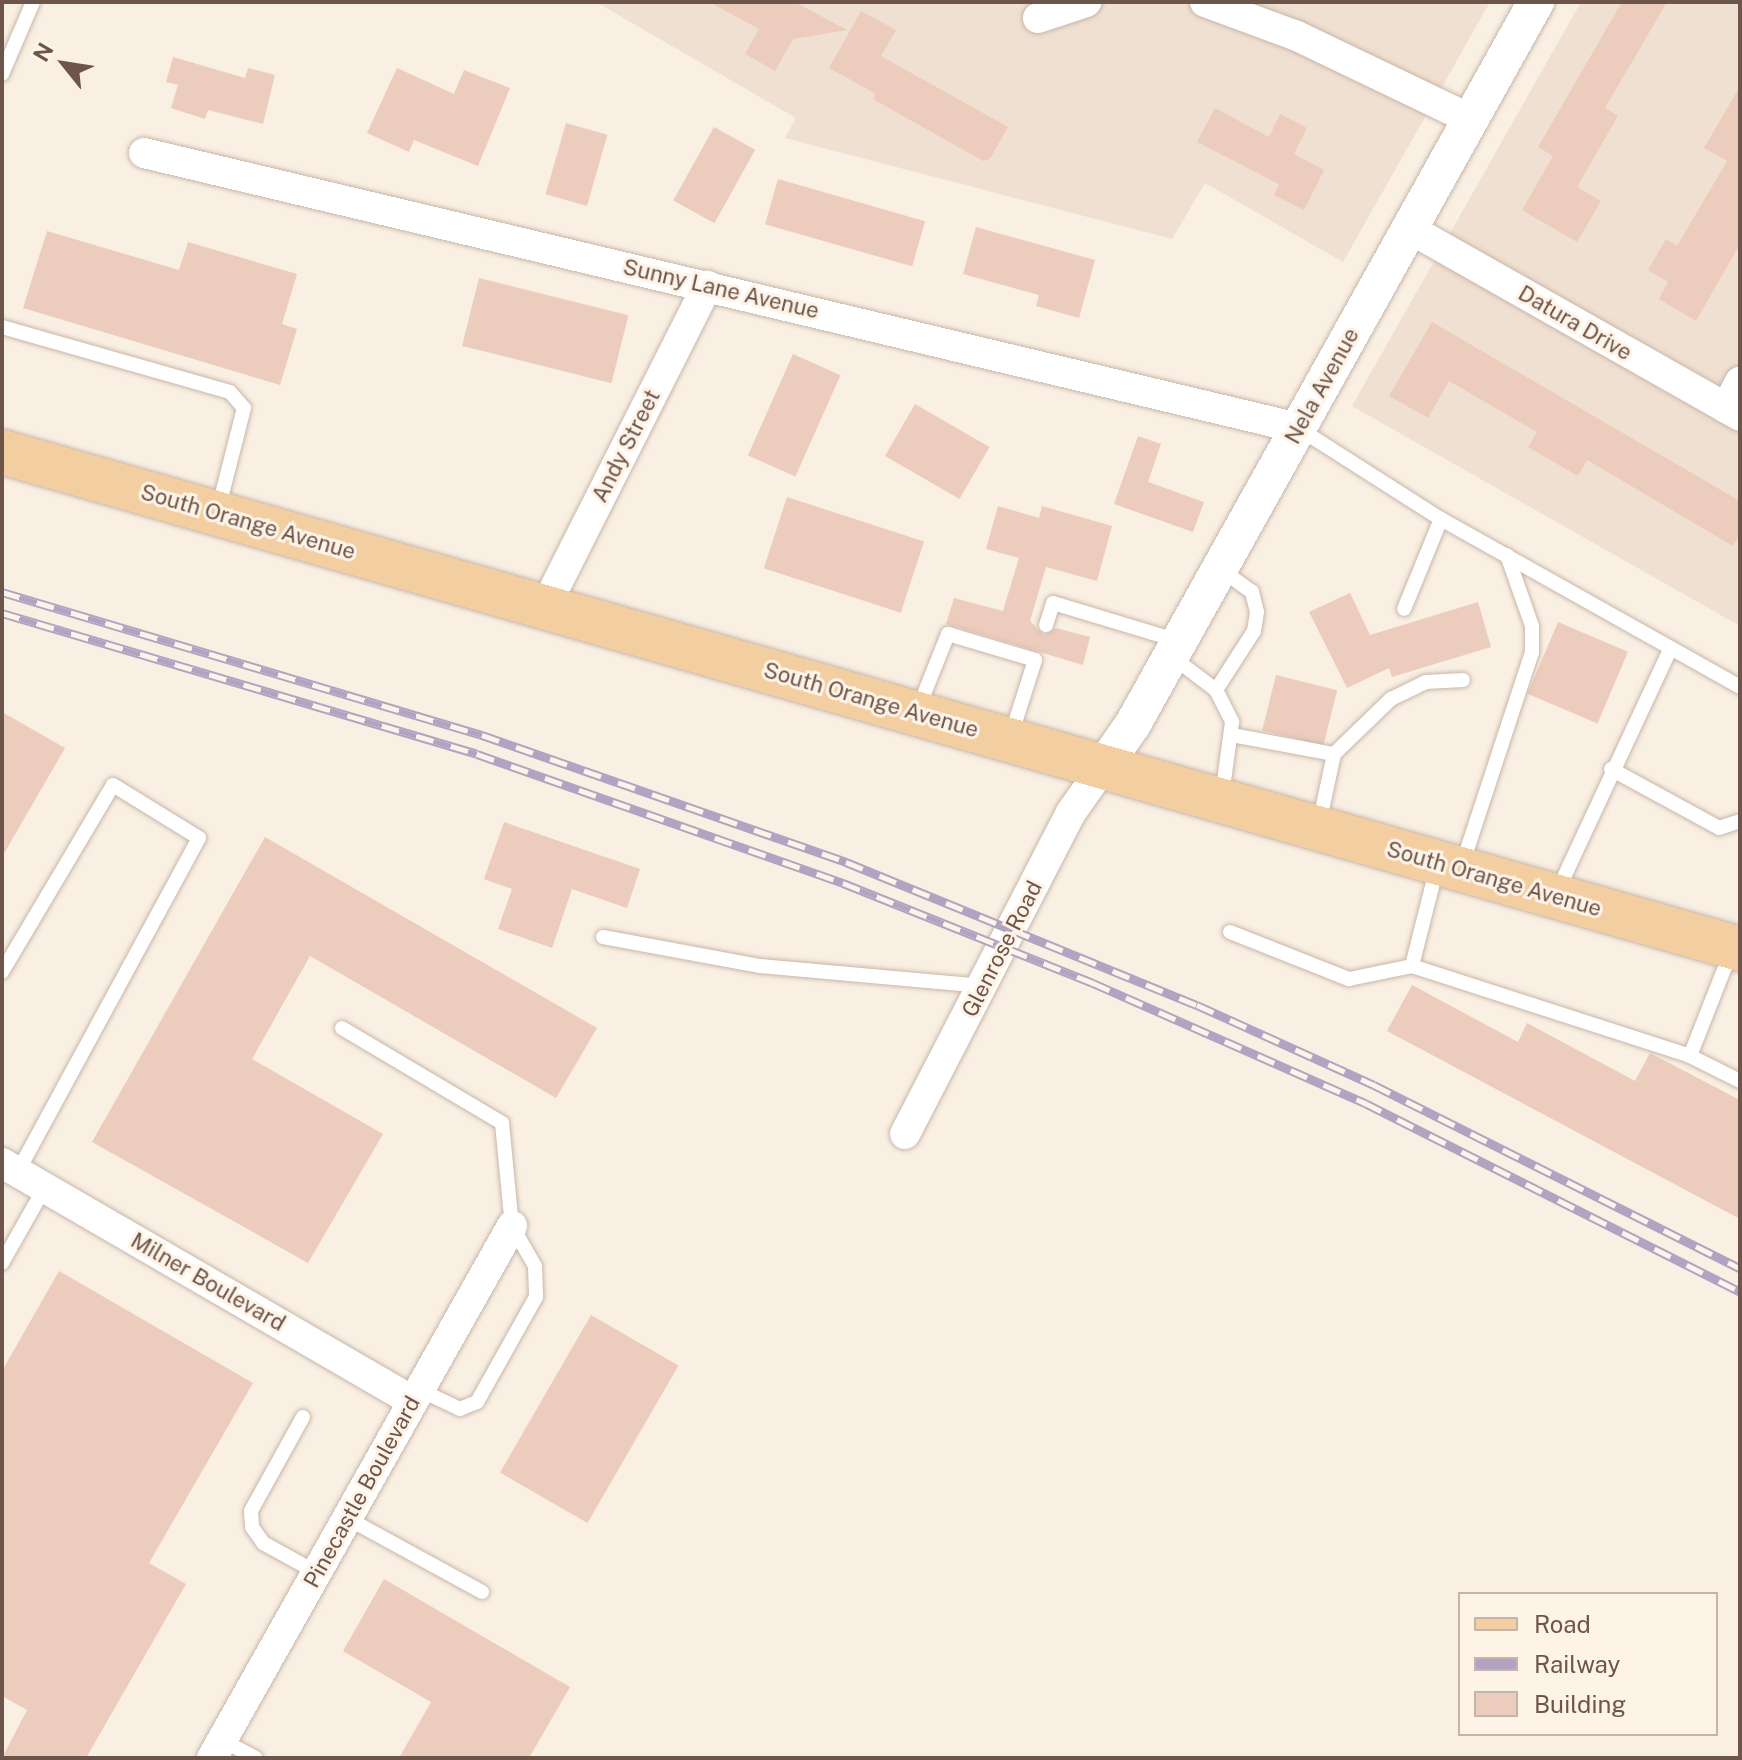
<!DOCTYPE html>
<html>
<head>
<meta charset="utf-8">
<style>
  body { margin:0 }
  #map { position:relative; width:1742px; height:1760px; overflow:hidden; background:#f9efe2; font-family:"Public Sans",sans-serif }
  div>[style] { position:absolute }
  .residential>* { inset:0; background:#f0e0d1 }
  .building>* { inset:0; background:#ecccbc; transform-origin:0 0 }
  .roads { filter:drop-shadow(0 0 2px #c8b6aa) drop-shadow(0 0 2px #c8b6aa) }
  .service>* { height:14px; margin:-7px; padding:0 7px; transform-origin:7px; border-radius:7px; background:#fff }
  .minor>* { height:30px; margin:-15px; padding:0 15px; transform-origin:15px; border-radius:15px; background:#fff }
  .tertiary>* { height:36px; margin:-18px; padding:0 18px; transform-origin:18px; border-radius:18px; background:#fff }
  .primary>* { height:44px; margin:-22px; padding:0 22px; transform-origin:22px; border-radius:22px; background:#f2cea0 }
  .rail>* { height:9px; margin-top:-4.5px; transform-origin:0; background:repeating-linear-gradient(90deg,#fdf3e7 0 18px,#b1a3c1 0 36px); box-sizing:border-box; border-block:2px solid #b1a3c1 }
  span { translate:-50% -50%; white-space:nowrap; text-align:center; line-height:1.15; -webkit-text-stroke:6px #fdf3e7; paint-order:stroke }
  .street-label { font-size:22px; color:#6e554b }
  .frame { position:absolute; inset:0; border:4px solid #6e554b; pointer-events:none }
  .legend { position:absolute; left:1458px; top:1592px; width:260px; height:144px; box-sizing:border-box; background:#fdf3e7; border:2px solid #c4b4a9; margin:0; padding:10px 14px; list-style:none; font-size:24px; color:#6e554b }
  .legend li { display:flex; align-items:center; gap:16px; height:40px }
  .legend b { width:40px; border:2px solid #c4b4a9 }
  .north { position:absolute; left:24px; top:24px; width:80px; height:80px; -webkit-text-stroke:6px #fdf3e7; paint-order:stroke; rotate:300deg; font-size:22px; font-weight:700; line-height:32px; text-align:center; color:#6e554b }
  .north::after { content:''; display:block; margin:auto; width:28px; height:36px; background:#6e554b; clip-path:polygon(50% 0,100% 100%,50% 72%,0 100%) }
</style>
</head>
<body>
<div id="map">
  <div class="residential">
    <div style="clip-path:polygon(596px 2px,1490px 2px,1343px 262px,1205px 183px,1172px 239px,785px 138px,796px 118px)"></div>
    <div style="clip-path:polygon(1581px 2px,1740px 2px,1740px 626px,1352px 406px)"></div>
  </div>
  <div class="building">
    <div style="clip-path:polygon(709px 2px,795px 2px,847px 30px,793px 39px,775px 71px,745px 54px,759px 29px)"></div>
    <div style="clip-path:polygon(1622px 2px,1667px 2px,1605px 108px,1618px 116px,1577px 187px,1601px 201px,1577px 242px,1522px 210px,1553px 156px,1538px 147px)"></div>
    <div style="clip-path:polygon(861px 11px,896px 30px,881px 56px,1008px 127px,990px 159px,983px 161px,873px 99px,876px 94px,829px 68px)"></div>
    <div style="clip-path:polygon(173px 57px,245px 78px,248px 68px,275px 75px,263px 124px,208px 110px,205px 119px,171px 108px,178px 85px,166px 82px)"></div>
    <div style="clip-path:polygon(397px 68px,454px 94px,464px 70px,510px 88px,478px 166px,414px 140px,409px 152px,367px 133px)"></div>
    <div style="clip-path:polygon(1740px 86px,1740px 244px,1696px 321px,1659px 299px,1668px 282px,1648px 270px,1666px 239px,1677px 246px,1727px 161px,1704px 148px)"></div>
    <div style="clip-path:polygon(1215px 108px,1269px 137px,1280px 114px,1307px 128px,1294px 154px,1324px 170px,1304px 210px,1274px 195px,1279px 184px,1197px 142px)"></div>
    <div style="left:566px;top:123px;width:43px;height:74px;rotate:16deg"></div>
    <div style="left:714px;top:127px;width:47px;height:84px;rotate:29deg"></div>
    <div style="left:778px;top:179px;width:153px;height:47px;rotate:16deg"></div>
    <div style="clip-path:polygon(976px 227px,1095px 260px,1079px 318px,1036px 306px,1039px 295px,963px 274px)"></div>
    <div style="clip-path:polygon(47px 231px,179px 270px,188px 242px,297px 274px,282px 324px,297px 329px,280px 385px,23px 308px)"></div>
    <div style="left:479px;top:278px;width:154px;height:70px;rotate:14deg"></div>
    <div style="clip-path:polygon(1432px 322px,1740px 501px,1740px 533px,1733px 546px,1587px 460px,1578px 476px,1528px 447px,1537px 432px,1449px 381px,1428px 418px,1389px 396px)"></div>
    <div style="left:793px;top:354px;width:52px;height:111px;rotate:24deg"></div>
    <div style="left:915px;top:404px;width:86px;height:60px;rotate:30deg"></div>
    <div style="clip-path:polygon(1138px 436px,1161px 444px,1148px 482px,1204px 502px,1193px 532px,1114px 504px)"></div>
    <div style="left:787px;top:497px;width:144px;height:75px;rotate:18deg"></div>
    <div style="clip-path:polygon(998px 506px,1039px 518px,1042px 506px,1112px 526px,1097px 581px,1046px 567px,1030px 621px,1044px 635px,1056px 628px,1090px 637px,1083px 665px,946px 624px,954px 598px,1003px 611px,1019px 558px,986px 549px)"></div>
    <div style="clip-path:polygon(1350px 593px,1370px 635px,1478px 602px,1491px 647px,1392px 677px,1389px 668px,1347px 688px,1309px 612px)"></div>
    <div style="left:1558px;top:622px;width:76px;height:78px;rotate:23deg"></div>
    <div style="left:1276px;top:675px;width:63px;height:57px;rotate:14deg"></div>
    <div style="clip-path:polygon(2px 712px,65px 748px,2px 857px)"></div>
    <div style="clip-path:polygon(504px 822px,640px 869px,627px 908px,572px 889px,552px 948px,498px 929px,512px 889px,484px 879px)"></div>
    <div style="clip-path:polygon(265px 837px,597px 1028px,556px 1098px,310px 956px,252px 1059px,383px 1134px,308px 1263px,92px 1142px)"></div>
    <div style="clip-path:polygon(1412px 985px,1518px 1042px,1527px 1023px,1635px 1081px,1650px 1053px,1740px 1100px,1740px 1219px,1387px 1031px)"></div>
    <div style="clip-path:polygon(59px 1271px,253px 1383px,149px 1563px,186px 1584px,86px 1758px,2px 1758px,27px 1710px,2px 1696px,2px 1371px)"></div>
    <div style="left:591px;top:1315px;width:101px;height:182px;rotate:30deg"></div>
    <div style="clip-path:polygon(384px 1579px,570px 1687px,529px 1758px,399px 1758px,431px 1702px,343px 1651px)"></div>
  </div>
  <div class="roads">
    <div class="service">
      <div style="left:2px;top:74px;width:78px;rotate:-66.7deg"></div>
      <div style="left:2px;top:327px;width:237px;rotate:15.9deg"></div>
      <div style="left:230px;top:392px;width:21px;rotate:49deg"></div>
      <div style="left:244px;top:408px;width:105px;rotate:104.3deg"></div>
      <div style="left:1298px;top:428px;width:169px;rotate:32.5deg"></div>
      <div style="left:1441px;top:519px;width:97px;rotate:112.3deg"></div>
      <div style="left:1441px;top:519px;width:343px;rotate:29.3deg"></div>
      <div style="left:1046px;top:625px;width:23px;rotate:-72deg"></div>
      <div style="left:1053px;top:603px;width:132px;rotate:16.8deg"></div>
      <div style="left:1171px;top:656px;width:56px;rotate:37.1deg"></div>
      <div style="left:1216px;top:690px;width:36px;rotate:63deg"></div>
      <div style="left:1232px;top:722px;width:75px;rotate:97.7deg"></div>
      <div style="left:1216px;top:690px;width:70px;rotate:-57.2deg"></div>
      <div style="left:1254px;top:631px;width:19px;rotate:-81deg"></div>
      <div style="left:1257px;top:612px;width:21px;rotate:-104deg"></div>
      <div style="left:1252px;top:592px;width:37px;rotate:-144deg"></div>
      <div style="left:918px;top:709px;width:81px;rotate:-68.2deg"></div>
      <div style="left:948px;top:634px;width:91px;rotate:16.6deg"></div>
      <div style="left:1035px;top:660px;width:79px;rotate:107.7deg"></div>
      <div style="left:1232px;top:735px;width:104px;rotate:10.6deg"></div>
      <div style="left:1334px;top:754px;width:72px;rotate:102.1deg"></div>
      <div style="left:1334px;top:754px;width:79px;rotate:-44deg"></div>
      <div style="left:1391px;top:699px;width:39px;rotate:-26deg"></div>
      <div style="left:1426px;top:682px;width:37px;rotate:-3deg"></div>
      <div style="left:1611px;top:769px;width:123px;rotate:28.6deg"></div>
      <div style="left:1719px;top:828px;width:22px;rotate:-18deg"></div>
      <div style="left:1462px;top:865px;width:224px;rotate:-71.8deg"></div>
      <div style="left:1532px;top:652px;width:26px;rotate:-90deg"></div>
      <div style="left:1532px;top:626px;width:75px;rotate:-109.4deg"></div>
      <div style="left:1437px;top:867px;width:102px;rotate:104.2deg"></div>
      <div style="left:1412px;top:966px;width:292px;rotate:17.9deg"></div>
      <div style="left:1690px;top:1056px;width:56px;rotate:26.6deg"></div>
      <div style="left:1557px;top:892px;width:269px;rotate:-65deg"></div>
      <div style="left:1230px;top:932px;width:128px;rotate:21.6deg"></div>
      <div style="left:1349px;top:979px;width:64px;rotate:-11.7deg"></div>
      <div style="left:603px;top:937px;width:160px;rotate:10.5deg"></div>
      <div style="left:760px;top:966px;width:224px;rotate:5.1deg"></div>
      <div style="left:2px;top:972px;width:217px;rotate:-59.3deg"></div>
      <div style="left:113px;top:785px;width:101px;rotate:31.6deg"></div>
      <div style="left:199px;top:838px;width:380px;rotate:118.5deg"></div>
      <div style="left:342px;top:1028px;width:186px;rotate:30.7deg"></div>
      <div style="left:502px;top:1123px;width:103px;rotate:84.5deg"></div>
      <div style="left:512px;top:1226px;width:46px;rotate:60.1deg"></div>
      <div style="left:535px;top:1266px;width:31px;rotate:88deg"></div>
      <div style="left:536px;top:1297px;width:120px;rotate:119.3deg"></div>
      <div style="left:477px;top:1402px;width:18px;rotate:158deg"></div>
      <div style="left:460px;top:1409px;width:44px;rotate:-154.6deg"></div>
      <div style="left:1690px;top:1056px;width:112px;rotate:-68.5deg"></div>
      <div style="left:2px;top:1263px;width:87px;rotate:-60.5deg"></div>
      <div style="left:303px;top:1417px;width:107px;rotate:119deg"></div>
      <div style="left:251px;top:1511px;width:16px;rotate:86deg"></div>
      <div style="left:252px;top:1527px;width:19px;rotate:55deg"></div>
      <div style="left:263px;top:1543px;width:60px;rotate:28.7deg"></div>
      <div style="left:347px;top:1518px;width:154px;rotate:28.7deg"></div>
      <div style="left:222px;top:1740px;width:38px;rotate:28deg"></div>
    </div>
    <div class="minor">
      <div style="left:1205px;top:2px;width:98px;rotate:20.3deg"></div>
      <div style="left:1297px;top:36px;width:192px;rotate:25.6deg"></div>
      <div style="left:1038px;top:18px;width:51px;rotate:-18.4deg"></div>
      <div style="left:144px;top:153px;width:1186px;rotate:13.4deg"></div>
      <div style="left:1410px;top:229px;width:379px;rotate:29.5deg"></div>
      <div style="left:1726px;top:408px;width:30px;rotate:-62deg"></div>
      <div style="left:545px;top:607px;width:360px;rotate:-63.2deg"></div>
      <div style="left:905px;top:1134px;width:360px;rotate:-62.7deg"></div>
      <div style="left:1070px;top:814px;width:57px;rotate:-54.9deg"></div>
      <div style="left:2px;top:1163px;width:475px;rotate:30.1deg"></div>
      <div style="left:212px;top:1758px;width:611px;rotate:-60.58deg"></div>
    </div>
    <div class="tertiary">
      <div style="left:1103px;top:767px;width:52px;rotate:-55.1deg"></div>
      <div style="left:1133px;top:724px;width:827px;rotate:-60.83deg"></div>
    </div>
    <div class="primary">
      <div style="left:2px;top:452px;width:1808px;rotate:15.96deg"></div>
    </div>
  </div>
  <div class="rail">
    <div style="left:2px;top:592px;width:501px;rotate:16.59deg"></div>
    <div style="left:482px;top:735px;width:386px;rotate:19.2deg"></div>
    <div style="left:846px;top:862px;width:379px;rotate:22.2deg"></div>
    <div style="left:1197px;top:1005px;width:194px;rotate:24.3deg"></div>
    <div style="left:1374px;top:1085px;width:409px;rotate:26.6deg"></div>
    <div style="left:2px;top:613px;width:495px;rotate:16.5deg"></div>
    <div style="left:477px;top:754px;width:388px;rotate:19.4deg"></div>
    <div style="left:843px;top:883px;width:269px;rotate:21.8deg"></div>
    <div style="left:1093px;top:983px;width:297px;rotate:23.8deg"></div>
    <div style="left:1365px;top:1103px;width:420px;rotate:26.7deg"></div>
  </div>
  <div class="street-label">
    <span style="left:721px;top:289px;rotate:13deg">Sunny Lane Avenue</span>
    <span style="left:1575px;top:323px;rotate:30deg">Datura Drive</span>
    <span style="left:1322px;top:386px;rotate:-61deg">Nela Avenue</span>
    <span style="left:626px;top:446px;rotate:-63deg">Andy Street</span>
    <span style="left:248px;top:522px;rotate:16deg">South Orange Avenue</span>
    <span style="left:871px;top:700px;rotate:16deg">South Orange Avenue</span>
    <span style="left:1494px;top:879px;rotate:16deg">South Orange Avenue</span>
    <span style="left:1002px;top:949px;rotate:-63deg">Glenrose Road</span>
    <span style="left:208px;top:1282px;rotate:30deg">Milner Boulevard</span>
    <span style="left:362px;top:1492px;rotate:-61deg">Pinecastle Boulevard</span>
  </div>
  <div class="frame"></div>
  <ul class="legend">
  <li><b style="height:10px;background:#f2cea0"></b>Road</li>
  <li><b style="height:10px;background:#b1a3c1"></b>Railway</li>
  <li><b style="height:22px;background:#ecccbc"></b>Building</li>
  </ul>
  <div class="north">N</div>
</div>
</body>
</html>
